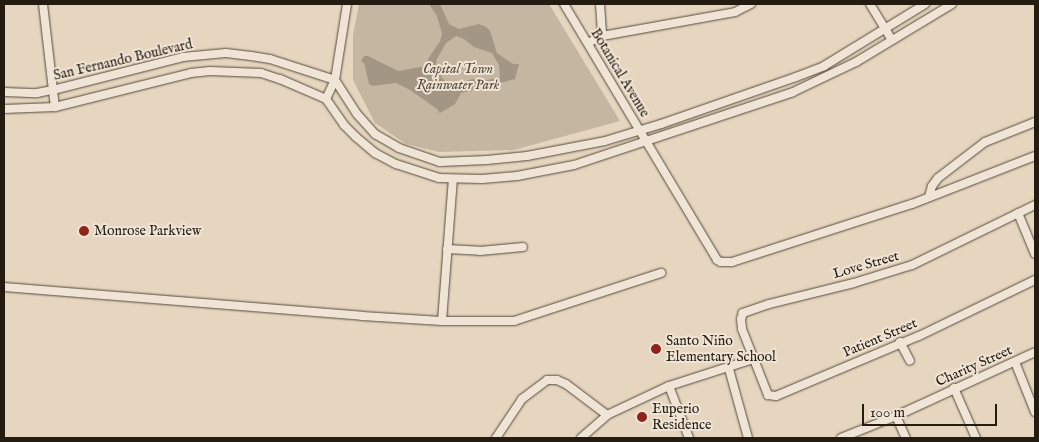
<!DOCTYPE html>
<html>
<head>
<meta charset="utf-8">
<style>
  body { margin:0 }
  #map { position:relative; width:1039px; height:442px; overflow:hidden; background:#e6d6bf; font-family:"IM FELL English",serif }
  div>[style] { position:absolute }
  .green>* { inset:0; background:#c5b6a1 }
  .water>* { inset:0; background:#a49684 }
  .roads { filter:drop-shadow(0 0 1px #544a3c) drop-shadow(0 0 1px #544a3c) }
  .minor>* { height:8px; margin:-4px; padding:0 4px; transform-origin:4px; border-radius:4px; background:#efe4d5 }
  .dots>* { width:14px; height:14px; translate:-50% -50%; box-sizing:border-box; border:2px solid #efe4d5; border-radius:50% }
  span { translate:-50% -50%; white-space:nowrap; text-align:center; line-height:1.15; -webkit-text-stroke:4px #efe4d5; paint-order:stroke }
  .street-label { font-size:14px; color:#241b11 }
  .park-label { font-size:14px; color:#544a3c; font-style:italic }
  .poi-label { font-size:14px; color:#241b11 }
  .left { translate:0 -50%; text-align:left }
  .frame { position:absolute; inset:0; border:5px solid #241b11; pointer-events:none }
  .scale { position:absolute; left:862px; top:404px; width:135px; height:22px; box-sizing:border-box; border:2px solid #241b11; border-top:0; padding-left:6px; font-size:15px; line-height:18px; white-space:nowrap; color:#241b11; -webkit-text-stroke:4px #efe4d5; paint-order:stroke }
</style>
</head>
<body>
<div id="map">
  <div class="green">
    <div style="clip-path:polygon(359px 4px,549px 4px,620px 121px,514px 150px,439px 152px,406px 144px,375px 123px,353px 80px,353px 35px)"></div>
  </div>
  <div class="water">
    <div style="clip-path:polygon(evenodd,429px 4px,440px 4px,449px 24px,459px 29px,479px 24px,486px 27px,490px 31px,497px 53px,513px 64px,519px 64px,515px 79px,461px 93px,455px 104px,440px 113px,437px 109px,410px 90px,396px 83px,373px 86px,369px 84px,364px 63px,361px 61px,364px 56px,368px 56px,398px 71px,426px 66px,428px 59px,440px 41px,442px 34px,437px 16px,429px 4px,456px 36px,464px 39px,474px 47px,492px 53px,499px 65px,500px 77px,484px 81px,472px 79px,460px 84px,448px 83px,442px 78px,436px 64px,437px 59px,446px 43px,456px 36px)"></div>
  </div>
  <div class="roads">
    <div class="minor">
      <div style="left:43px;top:4px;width:104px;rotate:83.4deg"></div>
      <div style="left:564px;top:4px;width:298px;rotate:59.1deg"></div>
      <div style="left:717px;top:260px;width:4px;rotate:27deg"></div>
      <div style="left:721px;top:262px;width:11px"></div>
      <div style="left:732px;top:262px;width:189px;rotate:-17.9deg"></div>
      <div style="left:912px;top:204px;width:132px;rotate:-21.3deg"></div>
      <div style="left:600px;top:4px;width:32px;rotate:86deg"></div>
      <div style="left:870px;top:4px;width:42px;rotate:58.6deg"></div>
      <div style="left:588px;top:43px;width:16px;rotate:-27deg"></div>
      <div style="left:602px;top:36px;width:135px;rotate:-10.2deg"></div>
      <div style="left:735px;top:12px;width:18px;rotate:-27deg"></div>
      <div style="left:4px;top:92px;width:33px;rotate:2deg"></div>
      <div style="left:37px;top:93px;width:16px;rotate:-11deg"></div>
      <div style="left:53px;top:90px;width:134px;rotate:-14.2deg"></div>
      <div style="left:183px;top:57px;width:43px;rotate:-5.3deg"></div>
      <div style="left:226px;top:53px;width:25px;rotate:7deg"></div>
      <div style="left:251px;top:56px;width:19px;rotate:9deg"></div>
      <div style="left:270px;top:59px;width:68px;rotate:17.9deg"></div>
      <div style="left:335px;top:80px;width:40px;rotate:57.1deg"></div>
      <div style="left:357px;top:114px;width:27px;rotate:48deg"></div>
      <div style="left:375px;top:134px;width:28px;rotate:30deg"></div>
      <div style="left:399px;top:148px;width:43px;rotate:18.9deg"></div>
      <div style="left:440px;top:162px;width:47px;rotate:-2.4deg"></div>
      <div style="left:487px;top:160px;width:40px;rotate:-5.7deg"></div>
      <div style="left:527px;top:156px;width:79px;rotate:-10.9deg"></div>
      <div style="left:605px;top:141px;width:59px;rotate:-16.9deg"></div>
      <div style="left:661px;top:124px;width:143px;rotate:-19.2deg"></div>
      <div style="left:796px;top:77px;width:30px;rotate:-21deg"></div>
      <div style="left:824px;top:66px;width:119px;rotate:-31.5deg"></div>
      <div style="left:326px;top:99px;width:32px;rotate:55deg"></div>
      <div style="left:344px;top:125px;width:17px;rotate:45deg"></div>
      <div style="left:356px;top:137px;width:25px;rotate:40deg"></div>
      <div style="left:375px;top:153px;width:24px;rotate:28deg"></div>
      <div style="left:396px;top:164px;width:45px;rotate:18deg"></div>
      <div style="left:439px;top:178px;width:43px;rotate:1.3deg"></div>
      <div style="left:482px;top:179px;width:35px;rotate:-5deg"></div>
      <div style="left:517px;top:176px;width:58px;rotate:-10.9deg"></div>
      <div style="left:574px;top:165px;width:231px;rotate:-18.4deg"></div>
      <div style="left:793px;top:92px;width:70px;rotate:-25.5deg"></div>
      <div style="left:856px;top:62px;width:112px;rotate:-31.1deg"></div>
      <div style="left:326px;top:99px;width:21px;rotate:-65deg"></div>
      <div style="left:335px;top:80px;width:77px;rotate:-81deg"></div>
      <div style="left:4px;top:109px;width:51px;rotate:-2.2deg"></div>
      <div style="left:55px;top:107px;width:140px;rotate:-14deg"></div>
      <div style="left:191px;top:73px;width:19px;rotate:-6deg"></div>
      <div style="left:210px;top:71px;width:51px;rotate:2.2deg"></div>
      <div style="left:261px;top:73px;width:20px;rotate:18deg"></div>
      <div style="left:280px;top:79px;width:50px;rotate:23.5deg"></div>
      <div style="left:929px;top:197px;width:11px;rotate:-75deg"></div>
      <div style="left:932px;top:186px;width:10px;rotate:-53deg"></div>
      <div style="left:938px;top:178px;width:59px;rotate:-37.5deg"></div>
      <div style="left:985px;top:142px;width:54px;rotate:-21.8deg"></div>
      <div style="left:1035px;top:205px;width:137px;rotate:154deg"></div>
      <div style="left:912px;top:265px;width:61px;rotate:162.8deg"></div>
      <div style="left:854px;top:283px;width:88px;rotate:166.1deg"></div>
      <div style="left:769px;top:304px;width:28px;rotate:161deg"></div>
      <div style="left:743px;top:313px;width:6px;rotate:108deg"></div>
      <div style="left:741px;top:319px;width:10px;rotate:84deg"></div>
      <div style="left:742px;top:329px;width:71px;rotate:68.5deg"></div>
      <div style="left:768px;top:395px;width:8px;rotate:7deg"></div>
      <div style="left:776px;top:396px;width:155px;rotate:-22.8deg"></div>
      <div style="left:919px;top:336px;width:129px;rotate:-25.8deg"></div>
      <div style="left:1018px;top:213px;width:44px;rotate:67.5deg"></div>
      <div style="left:447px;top:249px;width:33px;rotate:3deg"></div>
      <div style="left:480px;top:251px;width:43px;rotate:-5.3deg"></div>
      <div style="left:4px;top:287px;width:359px;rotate:4.6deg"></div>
      <div style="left:362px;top:316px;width:80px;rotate:3.6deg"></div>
      <div style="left:442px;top:321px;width:72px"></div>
      <div style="left:514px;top:321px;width:155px;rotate:-18.1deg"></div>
      <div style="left:442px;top:321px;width:142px;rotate:-85.6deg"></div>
      <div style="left:900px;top:342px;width:21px;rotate:62deg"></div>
      <div style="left:1015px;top:362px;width:54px;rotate:68.2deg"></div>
      <div style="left:729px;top:369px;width:72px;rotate:74.6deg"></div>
      <div style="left:669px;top:386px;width:56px;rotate:69deg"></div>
      <div style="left:954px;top:388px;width:55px;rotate:66.3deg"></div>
      <div style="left:896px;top:416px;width:24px;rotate:66deg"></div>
      <div style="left:496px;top:438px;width:47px;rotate:-56.3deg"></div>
      <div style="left:522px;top:399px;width:31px;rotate:-37deg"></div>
      <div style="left:547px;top:380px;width:10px"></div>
      <div style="left:557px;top:380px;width:10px;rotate:24deg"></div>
      <div style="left:566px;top:384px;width:51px;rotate:37.1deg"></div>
      <div style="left:581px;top:438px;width:35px;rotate:-41deg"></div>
      <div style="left:607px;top:415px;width:68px;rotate:-25.1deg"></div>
      <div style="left:669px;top:386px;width:88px;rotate:-17.8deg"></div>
      <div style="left:841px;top:438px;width:59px;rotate:-21.8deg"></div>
      <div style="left:896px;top:416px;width:153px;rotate:-24.7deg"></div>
    </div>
  </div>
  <div class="dots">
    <div style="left:84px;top:231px;background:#8f2418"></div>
    <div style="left:656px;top:349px;background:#8f2418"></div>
    <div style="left:642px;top:417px;background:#8f2418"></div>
  </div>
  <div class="street-label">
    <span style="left:123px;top:60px;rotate:-13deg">San Fernando Boulevard</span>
    <span style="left:620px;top:73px;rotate:59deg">Botanical Avenue</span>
    <span style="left:866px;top:265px;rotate:-16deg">Love Street</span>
    <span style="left:880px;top:338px;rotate:-23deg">Patient Street</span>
    <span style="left:974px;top:366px;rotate:-24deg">Charity Street</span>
  </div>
  <div class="park-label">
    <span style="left:458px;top:77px">Capital Town<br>Rainwater Park</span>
  </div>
  <div class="poi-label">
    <span class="left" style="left:94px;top:231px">Monrose Parkview</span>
    <span class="left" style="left:666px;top:349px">Santo Niño<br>Elementary School</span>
    <span class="left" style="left:652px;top:417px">Euperio<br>Residence</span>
  </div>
  <div class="frame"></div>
  <div class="scale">100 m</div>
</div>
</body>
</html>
